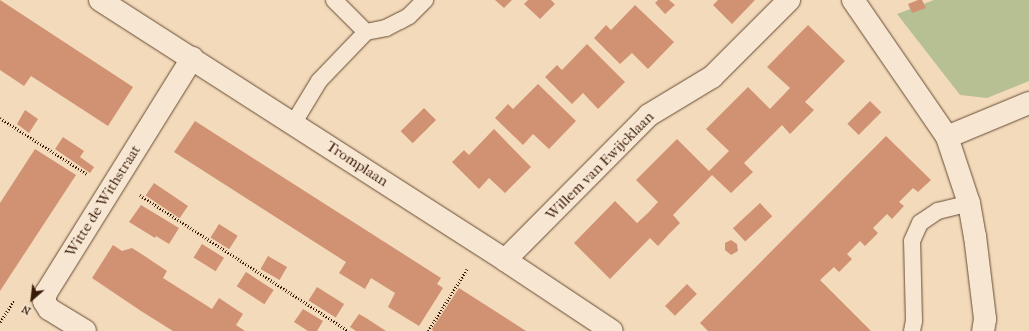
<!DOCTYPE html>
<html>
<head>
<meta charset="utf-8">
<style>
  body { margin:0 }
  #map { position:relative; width:1029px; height:331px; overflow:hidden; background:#f2daba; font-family:"IM FELL French Canon",serif }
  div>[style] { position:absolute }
  .green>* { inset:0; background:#b7c092 }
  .building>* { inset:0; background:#d19274; transform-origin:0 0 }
  .path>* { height:2.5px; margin-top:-1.25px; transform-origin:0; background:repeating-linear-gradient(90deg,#3a1b08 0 1px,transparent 0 3px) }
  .roads { filter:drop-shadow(0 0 1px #684b34) drop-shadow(0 0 1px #684b34) }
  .lane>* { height:16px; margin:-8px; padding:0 8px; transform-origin:8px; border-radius:8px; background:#f7e7d2 }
  .street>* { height:22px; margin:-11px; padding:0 11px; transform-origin:11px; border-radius:11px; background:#f7e7d2 }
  span { translate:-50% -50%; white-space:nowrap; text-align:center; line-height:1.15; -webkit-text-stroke:4px #f7e7d2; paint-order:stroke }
  .street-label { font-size:15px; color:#3a1b08 }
  .north { position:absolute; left:12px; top:279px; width:40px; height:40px; -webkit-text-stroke:3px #f7e7d2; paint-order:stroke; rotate:208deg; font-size:11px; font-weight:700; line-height:16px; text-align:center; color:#3a1b08 }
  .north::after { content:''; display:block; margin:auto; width:14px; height:18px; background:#3a1b08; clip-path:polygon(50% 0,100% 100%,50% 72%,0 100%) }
</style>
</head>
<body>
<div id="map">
  <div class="green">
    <div style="clip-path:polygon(934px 0,1029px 0,1029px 81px,987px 98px,960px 95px,897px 14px)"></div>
  </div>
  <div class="building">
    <div style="clip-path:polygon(0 0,133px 87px,108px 126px,31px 76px,24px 86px,0 70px)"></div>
    <div style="clip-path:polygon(495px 0,512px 0,504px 8px)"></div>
    <div style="clip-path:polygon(528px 0,551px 0,555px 4px,540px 19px,524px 4px)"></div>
    <div style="clip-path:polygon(658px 0,669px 0,675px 5px,665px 14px,655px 3px)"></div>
    <div style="clip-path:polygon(718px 0,755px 0,732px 24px,713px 5px)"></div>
    <div style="clip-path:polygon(918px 0,922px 0,926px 8px,912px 13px,908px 4px)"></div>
    <div style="clip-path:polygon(635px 5px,674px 42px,648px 69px,632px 53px,620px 64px,594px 38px,606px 25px,611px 30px)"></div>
    <div style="clip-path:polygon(808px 25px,845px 61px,805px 102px,814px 110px,790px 134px,782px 125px,744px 163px,753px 172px,731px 193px,712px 175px,673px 215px,680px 223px,669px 234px,658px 246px,650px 238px,610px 279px,574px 243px,615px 201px,637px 223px,648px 213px,658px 202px,636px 180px,677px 139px,709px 171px,729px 151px,706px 129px,748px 87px,770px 109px,790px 88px,767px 67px)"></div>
    <div style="clip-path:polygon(587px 44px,625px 82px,598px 109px,583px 93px,572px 104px,545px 77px,557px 65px,562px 70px)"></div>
    <div style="clip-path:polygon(538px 84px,576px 121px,549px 149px,533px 134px,523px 145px,495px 118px,508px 104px,513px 109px)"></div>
    <div style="left:870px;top:101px;width:16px;height:32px;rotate:45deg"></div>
    <div style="left:424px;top:108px;width:17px;height:33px;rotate:45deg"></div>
    <div style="clip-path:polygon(25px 110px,38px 119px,29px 133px,17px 124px)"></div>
    <div style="clip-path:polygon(195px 121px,441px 278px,437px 284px,443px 288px,419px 326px,388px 307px,395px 293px,371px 278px,365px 289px,339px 273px,346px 262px,174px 152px)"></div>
    <div style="clip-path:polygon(494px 129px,531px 167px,505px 193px,489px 178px,479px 189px,452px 162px,464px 150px,469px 155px)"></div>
    <div style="clip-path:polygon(886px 136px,931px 180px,918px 192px,913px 188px,899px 202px,904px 206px,892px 219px,887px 214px,873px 228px,878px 233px,865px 246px,860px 241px,847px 254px,852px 259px,839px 272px,834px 267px,820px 280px,871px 331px,708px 331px,700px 323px)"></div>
    <div style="clip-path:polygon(63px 137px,84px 151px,80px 157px,94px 167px,90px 173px,55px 149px)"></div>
    <div style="clip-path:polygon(35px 149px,76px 175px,0 291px,0 203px)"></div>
    <div style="left:154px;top:183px;width:41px;height:15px;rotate:34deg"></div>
    <div style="left:760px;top:203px;width:18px;height:37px;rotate:47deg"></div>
    <div style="clip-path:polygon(141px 205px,179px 228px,169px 244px,156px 236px,155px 238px,129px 222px)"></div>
    <div style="left:219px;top:224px;width:22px;height:16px;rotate:32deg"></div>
    <div style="clip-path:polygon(731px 240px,737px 244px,738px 251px,731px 255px,725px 250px,725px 243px)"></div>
    <div style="left:202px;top:244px;width:26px;height:16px;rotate:32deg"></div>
    <div style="clip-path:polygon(113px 245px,122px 251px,132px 248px,143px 255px,167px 271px,163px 278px,212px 309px,219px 298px,243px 314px,236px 325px,245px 331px,173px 331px,141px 311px,92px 278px)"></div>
    <div style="left:268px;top:256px;width:22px;height:15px;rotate:30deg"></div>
    <div style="left:246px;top:272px;width:33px;height:17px;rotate:33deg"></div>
    <div style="left:687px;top:284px;width:14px;height:31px;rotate:45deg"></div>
    <div style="left:317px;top:287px;width:32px;height:16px;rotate:32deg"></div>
    <div style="clip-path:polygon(459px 288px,509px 320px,526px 331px,433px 331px,432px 329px)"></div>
    <div style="clip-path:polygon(303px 309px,323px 321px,317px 331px,308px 331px,294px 322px)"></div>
    <div style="clip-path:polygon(359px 314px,366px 318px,386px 331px,356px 331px,350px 327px)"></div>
  </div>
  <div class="path">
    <div style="left:0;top:118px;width:103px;rotate:32.8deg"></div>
    <div style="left:140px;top:195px;width:249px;rotate:33.1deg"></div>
    <div style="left:0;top:322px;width:24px;rotate:-57deg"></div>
    <div style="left:13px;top:302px;width:3px"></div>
    <div style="left:428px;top:331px;width:73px;rotate:-57.8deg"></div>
  </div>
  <div class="roads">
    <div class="lane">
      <div style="left:334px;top:0;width:45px;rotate:45deg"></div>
      <div style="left:293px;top:124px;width:50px;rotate:-58.8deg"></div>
      <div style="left:319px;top:81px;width:68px;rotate:-46.2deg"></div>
      <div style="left:366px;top:32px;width:20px;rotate:-11deg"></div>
      <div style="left:386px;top:28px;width:16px;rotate:-27deg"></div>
      <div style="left:400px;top:21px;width:10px;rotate:-29deg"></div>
      <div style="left:409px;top:16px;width:23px;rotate:-45deg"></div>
      <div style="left:912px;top:331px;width:10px;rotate:-79deg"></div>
      <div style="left:914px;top:321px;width:80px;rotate:-91.4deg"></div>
      <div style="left:912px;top:241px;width:20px;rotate:-66deg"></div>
      <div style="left:920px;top:223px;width:22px;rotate:-34deg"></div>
      <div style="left:938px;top:211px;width:32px;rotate:-14deg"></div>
    </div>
    <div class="street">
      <div style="left:100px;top:0;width:481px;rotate:32.7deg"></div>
      <div style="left:505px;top:260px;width:128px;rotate:33.6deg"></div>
      <div style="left:853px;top:0;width:166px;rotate:55.5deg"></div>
      <div style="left:947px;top:137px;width:70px;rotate:71.6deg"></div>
      <div style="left:969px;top:203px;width:34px;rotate:80deg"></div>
      <div style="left:975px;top:236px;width:84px;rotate:83.1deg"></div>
      <div style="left:985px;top:319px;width:12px;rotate:99deg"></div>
      <div style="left:947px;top:137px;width:89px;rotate:-22.5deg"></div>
      <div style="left:505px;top:260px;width:204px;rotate:-45.2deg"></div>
      <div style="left:649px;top:115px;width:74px;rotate:-31.1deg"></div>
      <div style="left:712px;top:77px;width:109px;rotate:-45deg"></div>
      <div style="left:85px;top:331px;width:42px;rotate:-148.6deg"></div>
      <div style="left:49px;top:309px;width:9px;rotate:-122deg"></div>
      <div style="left:44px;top:301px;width:8px;rotate:-76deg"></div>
      <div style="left:46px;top:293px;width:277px;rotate:-58.1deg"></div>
    </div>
  </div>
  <div class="street-label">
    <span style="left:357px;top:164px;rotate:33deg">Tromplaan</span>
    <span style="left:600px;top:166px;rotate:-45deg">Willem van Ewijcklaan</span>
    <span style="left:103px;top:201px;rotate:-58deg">Witte de Withstraat</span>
  </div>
  <div class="north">N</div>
</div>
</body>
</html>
